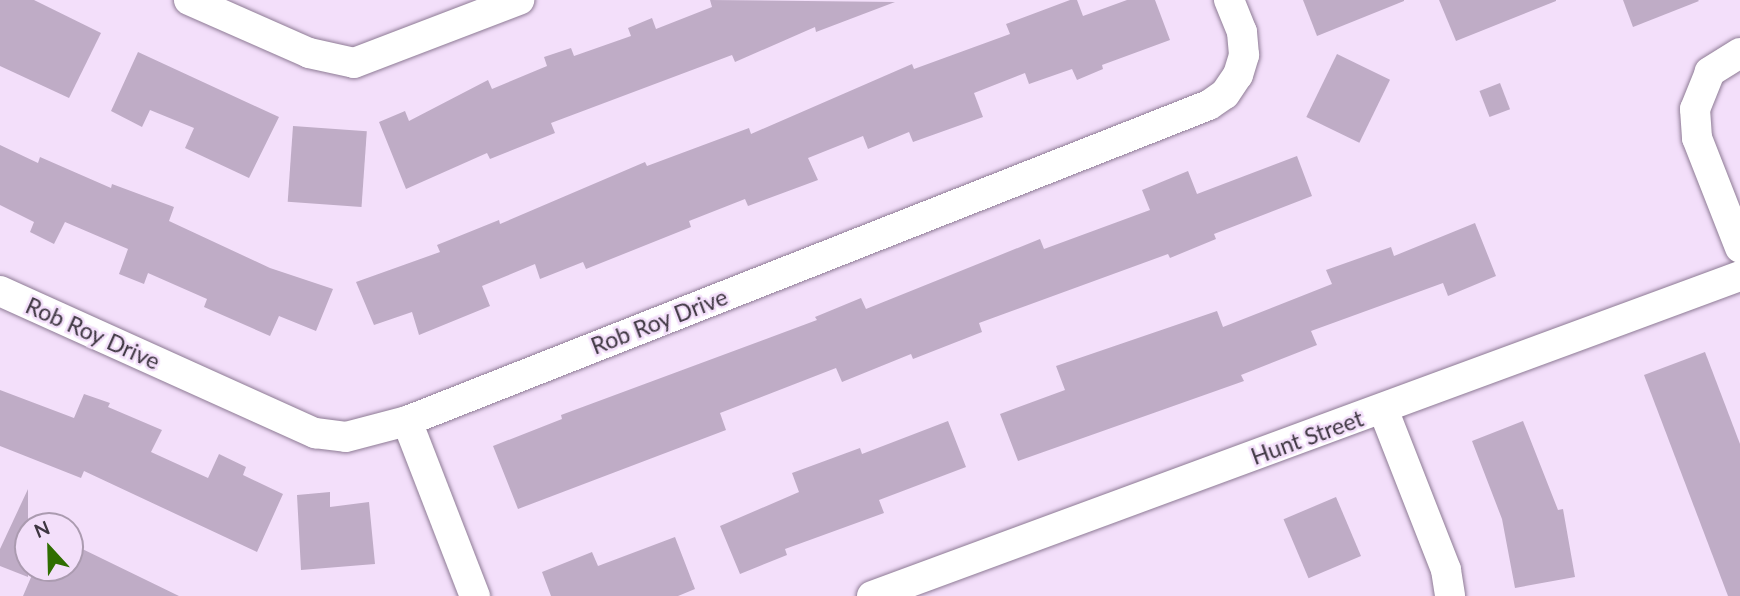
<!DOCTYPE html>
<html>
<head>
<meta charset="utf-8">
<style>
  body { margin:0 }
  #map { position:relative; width:1740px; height:596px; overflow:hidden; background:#f3dffa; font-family:Lato,sans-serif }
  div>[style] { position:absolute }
  .building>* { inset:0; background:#bfacc6; transform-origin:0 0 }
  .roads { filter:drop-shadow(0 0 2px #8e7b95) drop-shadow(0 0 2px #8e7b95) }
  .minor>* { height:30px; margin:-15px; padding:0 15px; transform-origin:15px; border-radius:15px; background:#fff }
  span { translate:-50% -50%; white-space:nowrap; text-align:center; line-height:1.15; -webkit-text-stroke:5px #f3dffa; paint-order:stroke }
  .street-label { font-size:23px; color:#3e3641 }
  .north { position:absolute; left:14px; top:512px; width:70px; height:70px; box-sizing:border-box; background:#f3dffa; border:2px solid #ab9bb0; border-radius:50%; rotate:338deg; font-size:19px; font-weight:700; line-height:28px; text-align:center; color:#3e3641 }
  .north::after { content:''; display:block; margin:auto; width:24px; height:32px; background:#2f6e00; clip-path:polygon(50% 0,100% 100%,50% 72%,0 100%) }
</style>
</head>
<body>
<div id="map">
  <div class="building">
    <div style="clip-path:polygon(0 0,34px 0,101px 33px,69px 98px,0 66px)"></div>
    <div style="clip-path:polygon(710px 0,895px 2px,816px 32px,815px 27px,735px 62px,732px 55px,551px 123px,555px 133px,490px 159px,487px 153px,406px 189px,379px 122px,405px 111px,409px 121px,488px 80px,492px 89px,547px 66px,544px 57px,571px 48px,574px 56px,631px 36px,628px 28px,652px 18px,656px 29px,712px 7px)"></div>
    <div style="clip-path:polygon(1070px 0,1077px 0,1083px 16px,1127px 0,1155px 0,1170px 40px,1102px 65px,1103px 69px,1077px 80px,1072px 69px,1029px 84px,1025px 73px,974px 93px,983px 117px,913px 142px,909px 132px,868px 149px,863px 136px,808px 158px,818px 180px,748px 206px,745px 199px,689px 221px,691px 227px,586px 269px,583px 262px,540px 279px,535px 264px,482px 286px,490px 306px,419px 335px,412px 312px,374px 325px,356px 282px,440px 252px,437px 245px,499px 220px,500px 224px,645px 162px,647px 166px,749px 128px,751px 134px,912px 64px,914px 69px,1010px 34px,1006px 24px)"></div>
    <div style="clip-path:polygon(1303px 0,1404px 0,1404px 1px,1317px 36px)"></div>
    <div style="clip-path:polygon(1439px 0,1556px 0,1556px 1px,1456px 41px)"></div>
    <div style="clip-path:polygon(1623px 0,1698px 0,1699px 1px,1633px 27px)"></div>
    <div style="clip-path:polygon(138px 52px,279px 117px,249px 178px,185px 148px,194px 128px,150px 110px,142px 127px,111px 111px)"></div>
    <div style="left:1337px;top:54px;width:59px;height:70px;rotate:26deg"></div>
    <div style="left:1500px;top:83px;width:28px;height:22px;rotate:69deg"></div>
    <div style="left:293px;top:126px;width:74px;height:76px;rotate:4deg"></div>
    <div style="clip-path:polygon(0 145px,38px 163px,40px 157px,111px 188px,112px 184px,174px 207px,169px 221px,270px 268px,333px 289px,316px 331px,279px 316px,270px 336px,204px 307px,207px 299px,148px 273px,144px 284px,119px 274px,128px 249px,65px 222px,54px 244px,30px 232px,34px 222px,0 205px)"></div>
    <div style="clip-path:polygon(1297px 156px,1312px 196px,1214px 234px,1216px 239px,1170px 258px,1168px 254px,979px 323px,982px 332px,913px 359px,911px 354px,842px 382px,836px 368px,720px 413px,726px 430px,518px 509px,493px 446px,562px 419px,561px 415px,817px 320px,815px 317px,861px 298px,866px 309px,1040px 239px,1044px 249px,1150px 210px,1142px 190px,1188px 171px,1197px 194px)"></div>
    <div style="clip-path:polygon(1475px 223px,1496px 276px,1448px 296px,1443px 283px,1311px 331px,1317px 345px,1241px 375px,1244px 381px,1018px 461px,1000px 414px,1065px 390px,1056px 366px,1217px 311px,1223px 327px,1332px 284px,1326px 270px,1391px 247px,1394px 256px)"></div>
    <div style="clip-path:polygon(1705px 352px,1740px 444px,1740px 596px,1728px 596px,1644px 375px)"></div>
    <div style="clip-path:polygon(0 390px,74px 418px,84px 394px,110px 403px,108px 407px,162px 430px,151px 452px,208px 478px,219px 454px,246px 467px,243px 475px,283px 494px,257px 552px,84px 471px,81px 478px,0 446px)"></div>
    <div style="clip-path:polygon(948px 421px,966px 467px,879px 500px,884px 513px,785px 549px,787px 555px,740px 574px,720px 526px,799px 492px,792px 473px,860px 448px,862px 454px)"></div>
    <div style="clip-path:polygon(1523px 421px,1558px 510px,1563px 509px,1575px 577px,1515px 588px,1502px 519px,1472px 441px)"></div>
    <div style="clip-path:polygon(28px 489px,28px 577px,0 566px,0 549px)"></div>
    <div style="clip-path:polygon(330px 492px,330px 507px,369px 502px,375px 564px,301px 570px,297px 495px)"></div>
    <div style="left:1336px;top:497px;width:64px;height:57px;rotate:67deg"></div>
    <div style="clip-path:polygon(675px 537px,695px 589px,678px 596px,551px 596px,542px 572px,592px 552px,598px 566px)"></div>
    <div style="clip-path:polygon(70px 543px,179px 596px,23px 596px,35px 568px,70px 568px)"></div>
  </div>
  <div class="roads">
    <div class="minor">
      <div style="left:189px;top:0;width:131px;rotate:23.8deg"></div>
      <div style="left:309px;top:53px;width:46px;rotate:12.5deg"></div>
      <div style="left:354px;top:63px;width:177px;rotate:-20.9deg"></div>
      <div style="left:1740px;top:53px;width:36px;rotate:148deg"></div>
      <div style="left:1710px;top:72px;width:40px;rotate:112deg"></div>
      <div style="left:1695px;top:109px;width:29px;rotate:86deg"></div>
      <div style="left:1697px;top:138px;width:118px;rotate:68.6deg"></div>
      <div style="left:0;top:291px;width:346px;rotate:24.3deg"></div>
      <div style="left:315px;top:433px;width:31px;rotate:7deg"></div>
      <div style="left:346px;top:437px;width:63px;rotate:-14.7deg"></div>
      <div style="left:407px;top:421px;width:862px;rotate:-21.51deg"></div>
      <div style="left:1209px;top:105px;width:19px;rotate:-35deg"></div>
      <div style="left:1225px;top:94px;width:23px;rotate:-56deg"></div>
      <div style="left:1238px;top:75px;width:21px;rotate:-73deg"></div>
      <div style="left:1244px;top:55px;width:23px;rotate:-95deg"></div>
      <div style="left:1242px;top:32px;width:35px;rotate:-112deg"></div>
      <div style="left:1383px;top:409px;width:173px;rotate:68.6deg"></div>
      <div style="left:1446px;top:570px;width:26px;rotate:81deg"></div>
      <div style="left:407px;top:421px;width:188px;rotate:68.8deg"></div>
      <div style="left:872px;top:596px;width:925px;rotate:-20.24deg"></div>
    </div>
  </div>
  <div class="street-label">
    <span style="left:659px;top:321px;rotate:-21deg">Rob Roy Drive</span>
    <span style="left:93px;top:333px;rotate:24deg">Rob Roy Drive</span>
    <span style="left:1307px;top:437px;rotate:-20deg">Hunt Street</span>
  </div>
  <div class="north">N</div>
</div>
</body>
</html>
